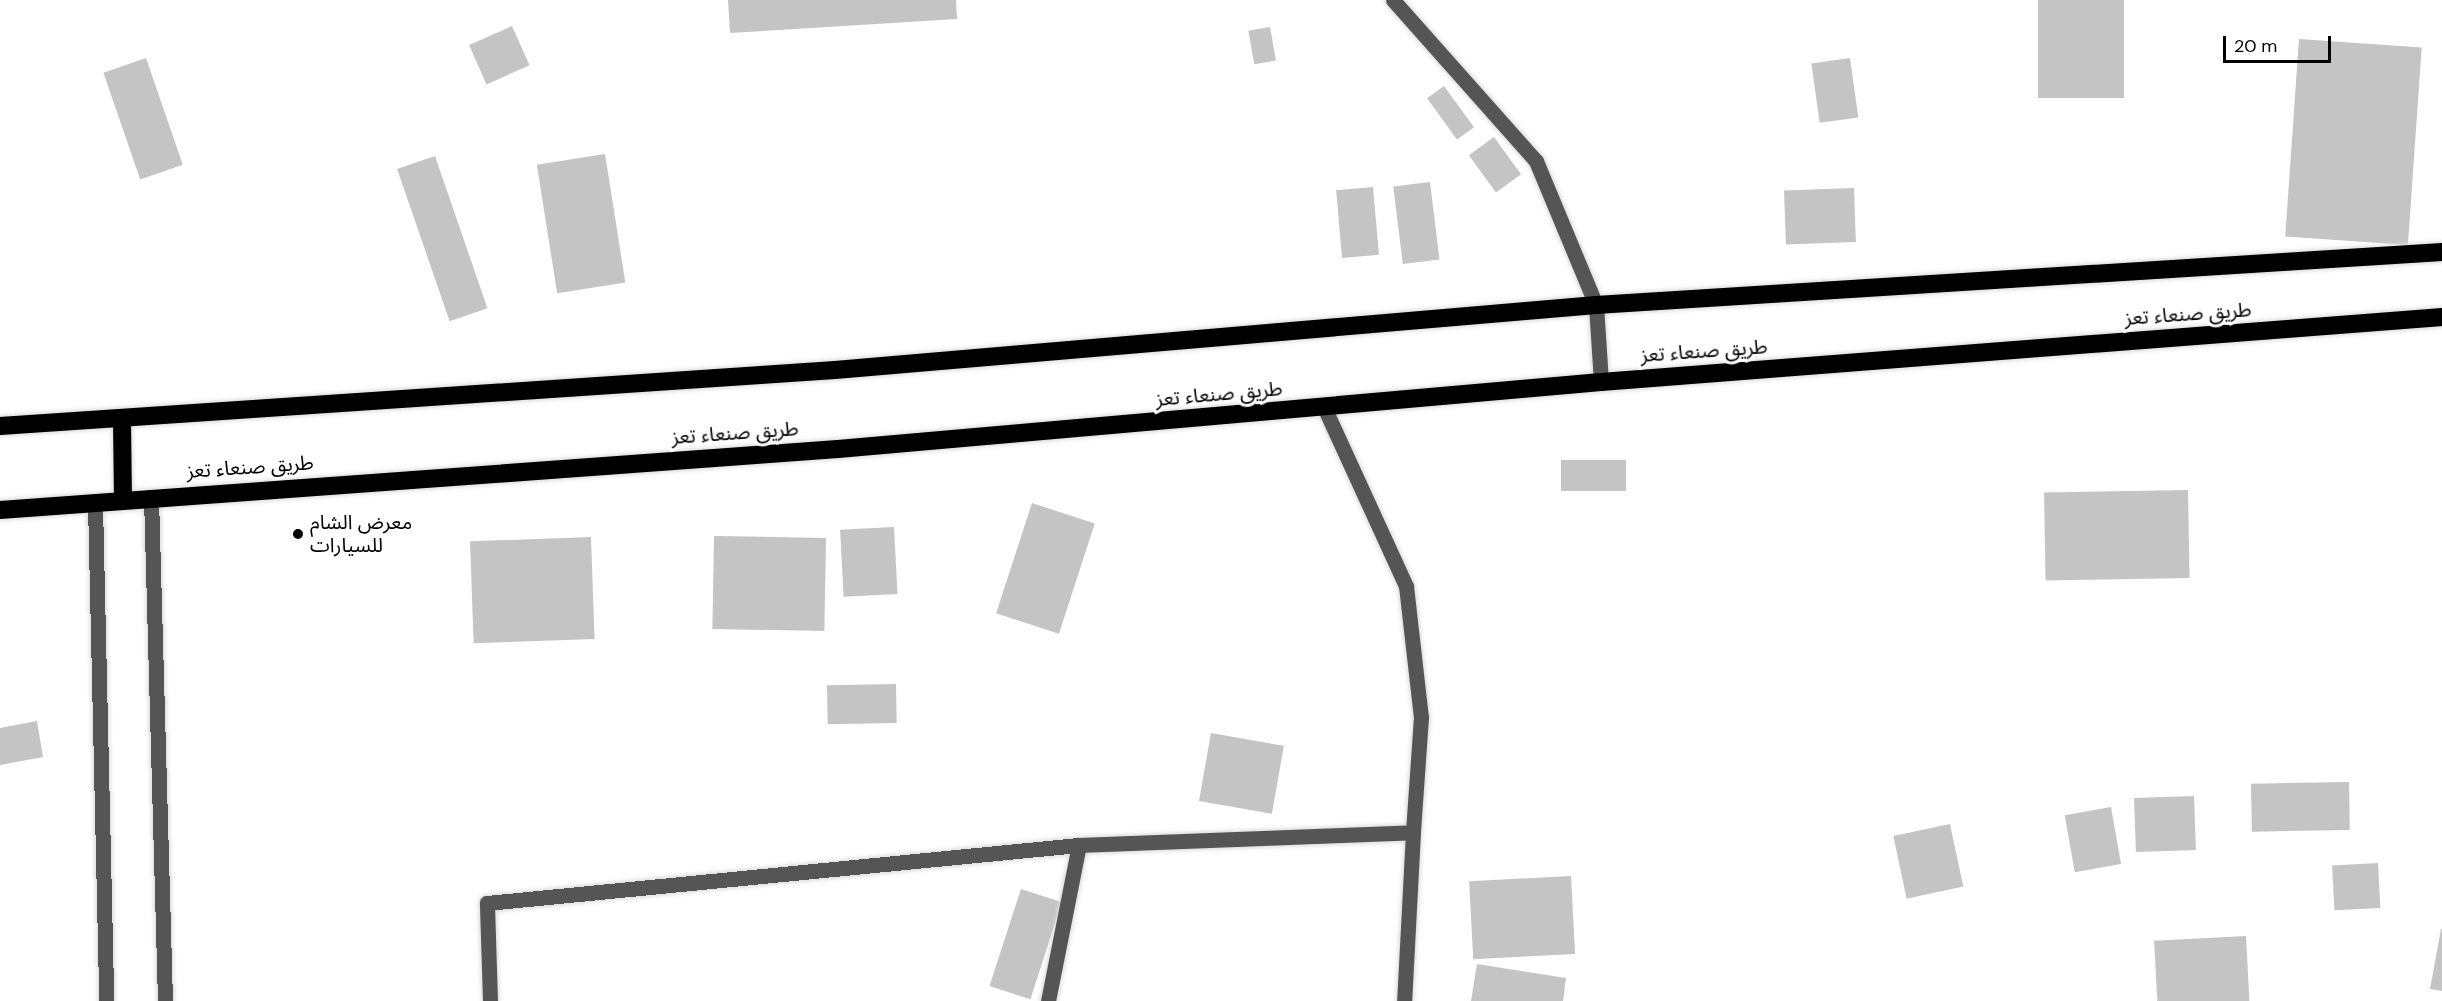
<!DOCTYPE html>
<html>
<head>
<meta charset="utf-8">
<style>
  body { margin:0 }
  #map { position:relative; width:2442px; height:1001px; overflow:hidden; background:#fff; font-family:"DM Sans","Noto Sans Arabic",sans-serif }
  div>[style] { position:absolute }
  .building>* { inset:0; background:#c4c4c4; transform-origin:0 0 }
  .roads { filter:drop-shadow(0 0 2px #dbdbdb) drop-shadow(0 0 2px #dbdbdb) }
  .minor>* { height:15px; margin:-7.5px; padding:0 7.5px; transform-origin:7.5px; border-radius:7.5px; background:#555 }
  .highway>* { height:18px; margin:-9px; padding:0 9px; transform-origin:9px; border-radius:9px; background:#000 }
  .dots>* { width:16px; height:16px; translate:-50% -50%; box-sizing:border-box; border:3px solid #fff; border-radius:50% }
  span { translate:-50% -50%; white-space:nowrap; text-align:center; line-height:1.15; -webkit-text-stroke:6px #fff; paint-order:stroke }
  .street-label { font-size:20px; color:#000 }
  .poi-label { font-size:20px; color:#000 }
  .left { translate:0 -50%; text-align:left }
  .scale { position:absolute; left:2223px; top:36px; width:108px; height:27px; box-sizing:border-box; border:3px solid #000; border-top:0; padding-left:8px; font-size:18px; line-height:21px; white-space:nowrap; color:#000; -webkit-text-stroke:4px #fff; paint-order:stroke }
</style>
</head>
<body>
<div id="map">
  <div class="building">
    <div style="clip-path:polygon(728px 0,956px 0,957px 19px,730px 33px)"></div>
    <div style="left:2038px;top:0;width:86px;height:98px"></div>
    <div style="left:512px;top:26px;width:43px;height:47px;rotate:66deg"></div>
    <div style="left:1270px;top:27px;width:34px;height:22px;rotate:80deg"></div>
    <div style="left:2299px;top:39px;width:123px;height:198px;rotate:4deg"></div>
    <div style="left:146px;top:58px;width:113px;height:45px;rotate:71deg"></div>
    <div style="left:1850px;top:58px;width:60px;height:39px;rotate:82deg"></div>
    <div style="left:1444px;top:86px;width:51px;height:21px;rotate:54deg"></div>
    <div style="left:1494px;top:137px;width:46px;height:31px;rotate:54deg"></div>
    <div style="left:605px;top:154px;width:130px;height:69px;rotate:81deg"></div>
    <div style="left:435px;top:156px;width:161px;height:40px;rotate:71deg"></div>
    <div style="left:1430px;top:182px;width:78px;height:37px;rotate:83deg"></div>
    <div style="left:1373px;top:187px;width:68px;height:37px;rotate:85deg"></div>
    <div style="left:1854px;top:188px;width:54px;height:70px;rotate:88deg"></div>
    <div style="left:1561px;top:460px;width:65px;height:31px"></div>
    <div style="left:2188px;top:490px;width:88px;height:144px;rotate:89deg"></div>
    <div style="left:1032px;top:503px;width:66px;height:116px;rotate:18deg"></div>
    <div style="left:894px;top:527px;width:67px;height:54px;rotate:87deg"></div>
    <div style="left:714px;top:536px;width:112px;height:93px;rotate:1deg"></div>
    <div style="left:591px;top:537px;width:102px;height:121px;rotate:88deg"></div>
    <div style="left:896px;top:684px;width:39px;height:69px;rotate:89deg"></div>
    <div style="clip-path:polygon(37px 721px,43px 757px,0 765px,0 728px)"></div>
    <div style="left:1211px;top:733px;width:74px;height:69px;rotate:10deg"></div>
    <div style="left:2349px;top:782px;width:48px;height:98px;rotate:89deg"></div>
    <div style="left:2194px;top:796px;width:54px;height:60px;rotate:88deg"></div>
    <div style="left:2111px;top:807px;width:58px;height:47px;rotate:80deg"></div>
    <div style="left:1950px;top:824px;width:64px;height:58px;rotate:78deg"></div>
    <div style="left:2378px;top:863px;width:45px;height:46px;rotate:87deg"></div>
    <div style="left:1571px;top:876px;width:78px;height:102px;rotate:87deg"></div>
    <div style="left:1021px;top:889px;width:43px;height:102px;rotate:18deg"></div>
    <div style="clip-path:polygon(2441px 929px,2442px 929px,2442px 991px,2430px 989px)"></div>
    <div style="left:2246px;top:936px;width:65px;height:92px;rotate:87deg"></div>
    <div style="clip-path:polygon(1477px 964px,1566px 978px,1563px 1001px,1471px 1001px)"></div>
  </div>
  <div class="roads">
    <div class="minor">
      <div style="left:1393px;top:0;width:215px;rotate:48.4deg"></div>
      <div style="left:1536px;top:161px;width:156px;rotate:67.4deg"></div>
      <div style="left:1596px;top:305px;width:77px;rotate:86.3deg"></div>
      <div style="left:1324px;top:407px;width:197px;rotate:65.4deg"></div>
      <div style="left:1406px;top:586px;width:132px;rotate:83.5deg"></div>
      <div style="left:1421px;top:717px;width:115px;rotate:94deg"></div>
      <div style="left:151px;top:497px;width:504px;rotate:88.41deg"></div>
      <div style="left:95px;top:503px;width:498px;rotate:88.7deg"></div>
      <div style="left:490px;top:1001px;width:98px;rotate:-91.8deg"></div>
      <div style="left:487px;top:903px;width:595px;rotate:-5.6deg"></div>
      <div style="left:1048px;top:1001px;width:159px;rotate:-78.8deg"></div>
      <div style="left:1079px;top:845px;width:334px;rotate:-2.2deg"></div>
      <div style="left:1413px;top:832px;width:169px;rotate:93deg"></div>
    </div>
    <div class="highway">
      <div style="left:122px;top:420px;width:80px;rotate:89.3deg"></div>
      <div style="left:0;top:426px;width:837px;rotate:-3.84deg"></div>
      <div style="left:835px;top:370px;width:764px;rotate:-4.88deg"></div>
      <div style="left:1596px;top:305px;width:848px;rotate:-3.58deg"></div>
      <div style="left:0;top:510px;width:840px;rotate:-4.16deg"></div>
      <div style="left:838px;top:449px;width:766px;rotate:-5.02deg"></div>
      <div style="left:1601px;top:382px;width:844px;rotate:-4.42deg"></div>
    </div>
  </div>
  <div class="dots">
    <div style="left:298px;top:534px;background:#000"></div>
  </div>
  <div class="street-label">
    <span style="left:2188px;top:314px;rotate:-4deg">طريق صنعاء تعز</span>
    <span style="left:1704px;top:351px;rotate:-4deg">طريق صنعاء تعز</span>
    <span style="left:1219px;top:394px;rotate:-5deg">طريق صنعاء تعز</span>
    <span style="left:735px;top:433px;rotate:-4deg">طريق صنعاء تعز</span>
    <span style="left:250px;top:467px;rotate:-4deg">طريق صنعاء تعز</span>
  </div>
  <div class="poi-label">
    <span class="left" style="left:310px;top:534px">معرض الشام<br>للسيارات</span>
  </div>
  <div class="scale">20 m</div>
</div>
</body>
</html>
